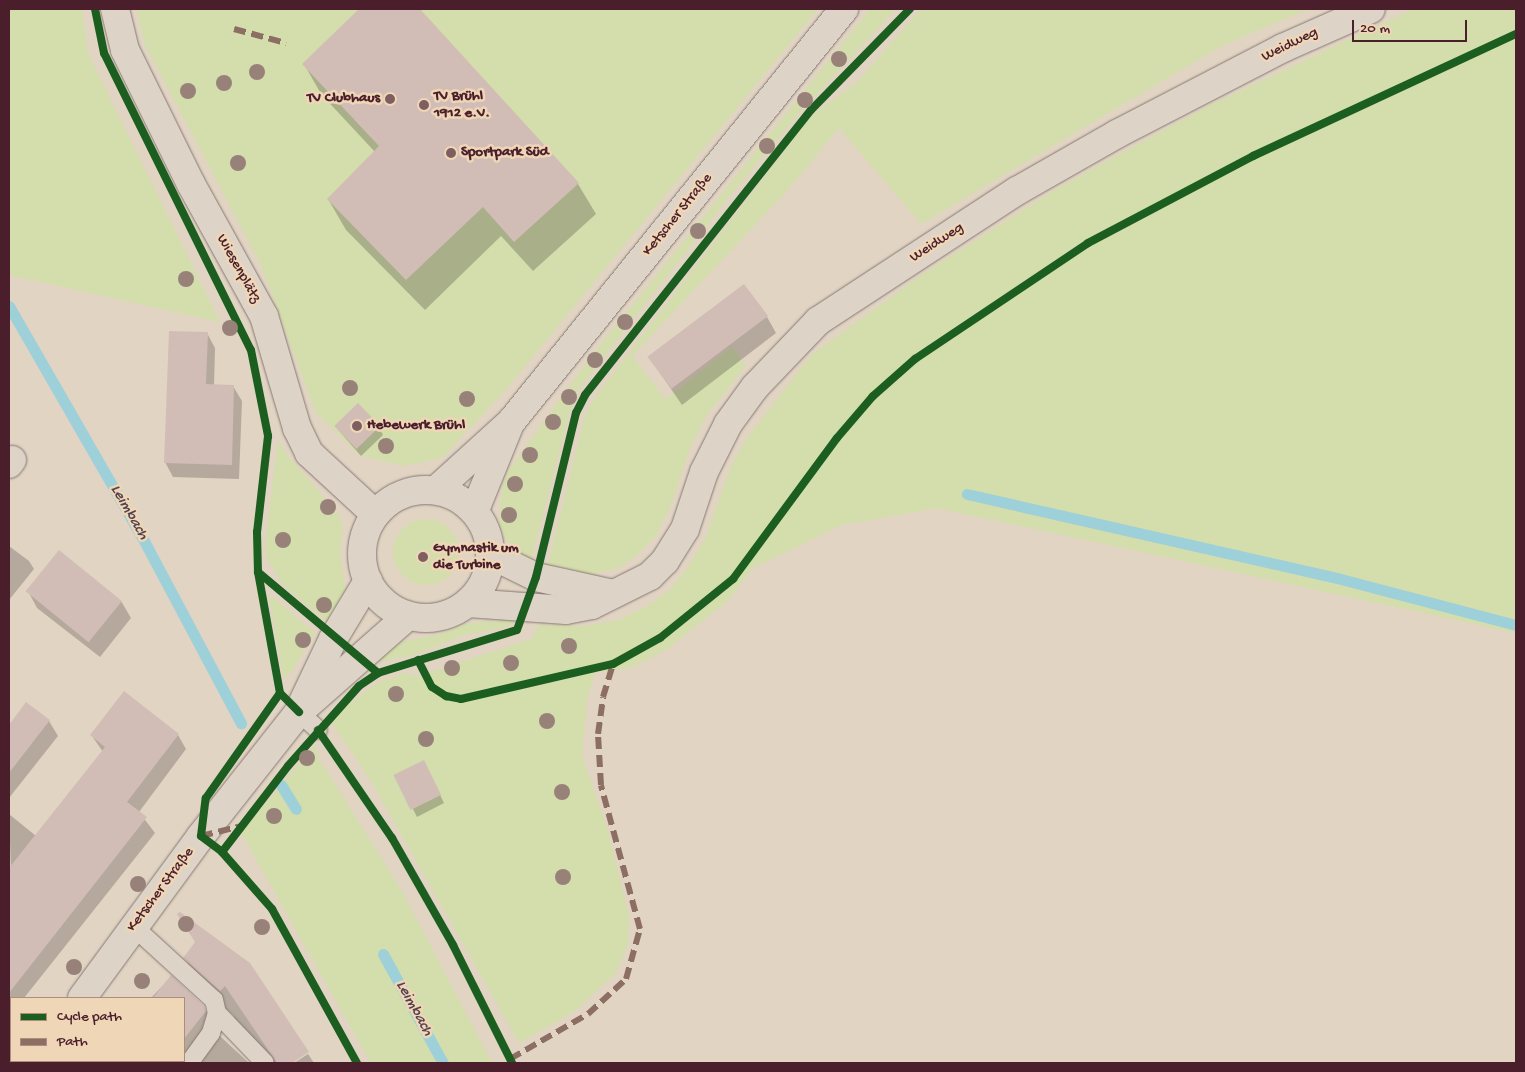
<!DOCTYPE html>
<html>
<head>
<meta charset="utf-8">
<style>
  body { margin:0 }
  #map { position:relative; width:1525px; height:1072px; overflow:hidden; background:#e1d4c3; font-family:"Gochi Hand",sans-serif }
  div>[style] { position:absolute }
  .green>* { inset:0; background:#d4ddac }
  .round { border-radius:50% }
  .shadow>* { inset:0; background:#0003 }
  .stream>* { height:11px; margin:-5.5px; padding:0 5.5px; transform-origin:5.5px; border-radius:5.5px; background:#9ed0d9 }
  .building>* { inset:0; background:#d1bdb5; transform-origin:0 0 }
  .roads { filter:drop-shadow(0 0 1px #867873) drop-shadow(0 0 1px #867873) }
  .lane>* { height:18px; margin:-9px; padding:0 9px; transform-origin:9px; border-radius:9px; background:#ddd3c7 }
  .street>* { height:28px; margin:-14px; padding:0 14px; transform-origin:14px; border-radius:14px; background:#ddd3c7 }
  .secondary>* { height:28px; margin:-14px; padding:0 14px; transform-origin:14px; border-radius:14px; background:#ddd3c7 }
  .secondary>.ring { margin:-14px; padding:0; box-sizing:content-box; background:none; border:28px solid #ddd3c7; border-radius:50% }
  .quiet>* { height:6px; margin-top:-3px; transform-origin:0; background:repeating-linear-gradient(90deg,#8d6e63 0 12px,transparent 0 18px) }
  .cycleway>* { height:8px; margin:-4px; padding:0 4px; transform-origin:4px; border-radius:4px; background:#1b5e20 }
  .trees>* { width:16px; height:16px; margin:-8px; border-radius:50%; background:#988179 }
  .dots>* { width:14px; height:14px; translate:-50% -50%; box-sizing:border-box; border:2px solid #eed6b6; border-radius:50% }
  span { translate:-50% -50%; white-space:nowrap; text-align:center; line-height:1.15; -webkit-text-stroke:5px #eed6b6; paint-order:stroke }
  .street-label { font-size:15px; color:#4a1f2b }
  .poi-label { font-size:15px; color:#4a1f2b; font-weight:700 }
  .left { translate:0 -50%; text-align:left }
  .right { translate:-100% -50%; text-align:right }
  .water-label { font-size:16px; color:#554250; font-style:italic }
  .frame { position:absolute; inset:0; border:10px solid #4a1f2b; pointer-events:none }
  .legend { position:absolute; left:10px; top:997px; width:175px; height:65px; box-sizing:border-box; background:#eed6b6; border:1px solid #ac8d7e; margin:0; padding:6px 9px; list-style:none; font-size:15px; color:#4a1f2b }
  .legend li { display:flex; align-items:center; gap:10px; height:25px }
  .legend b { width:25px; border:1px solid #ac8d7e }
  .scale { position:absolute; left:1352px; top:20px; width:115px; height:22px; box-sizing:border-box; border:2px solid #4a1f2b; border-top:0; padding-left:6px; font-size:15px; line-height:18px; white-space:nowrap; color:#4a1f2b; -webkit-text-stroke:4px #eed6b6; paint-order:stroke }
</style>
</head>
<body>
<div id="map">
  <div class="green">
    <div style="clip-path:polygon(9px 9px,82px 9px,88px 53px,220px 322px,9px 275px)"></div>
    <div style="clip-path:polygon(137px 9px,818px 9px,504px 392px,442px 458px,403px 466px,359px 455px,316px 413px,260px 263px,144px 43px)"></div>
    <div style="clip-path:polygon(870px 9px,896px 9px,801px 111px,737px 187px,578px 390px,571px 407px,531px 560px,520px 554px,503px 536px,499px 520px,502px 486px,509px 470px,586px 363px)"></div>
    <div style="clip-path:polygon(921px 9px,1308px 9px,1220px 47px,921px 224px,839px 128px,787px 191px,632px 356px,665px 399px,732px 347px,746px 366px,707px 415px,690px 448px,672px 503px,656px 536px,636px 556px,619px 568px,592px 574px,570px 574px,547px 568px,585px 415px,595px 397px,812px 115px,857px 82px)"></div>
    <div style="clip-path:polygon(1413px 9px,1516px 9px,1516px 633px,937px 508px,842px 525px,753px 568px,728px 601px,665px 651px,630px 668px,595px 672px,587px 700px,582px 756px,607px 827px,629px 916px,628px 944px,616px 973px,575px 1011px,519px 1043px,371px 781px,329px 719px,377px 683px,404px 673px,418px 676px,531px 639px,538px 625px,583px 626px,618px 620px,647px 606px,669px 590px,688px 567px,705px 539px,731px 466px,747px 438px,811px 355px,924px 273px,1056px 189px,1210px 105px)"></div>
    <div style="clip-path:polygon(278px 440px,285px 452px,338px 514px,343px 527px,340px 547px,345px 591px,337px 619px,331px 625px,283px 585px,267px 559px,265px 546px)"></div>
    <div class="round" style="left:393px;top:519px;width:66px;height:66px"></div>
    <div style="clip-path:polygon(269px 597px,273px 597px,315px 633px,292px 671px,284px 678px)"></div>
    <div style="clip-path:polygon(510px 619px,513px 624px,505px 627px,462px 636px,413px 655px,379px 662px,378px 658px,401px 642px,440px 634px,465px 624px)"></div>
    <div style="clip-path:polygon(315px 745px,318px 757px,402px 891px,492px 1063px,371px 1063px,241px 833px)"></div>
  </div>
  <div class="shadow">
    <div style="clip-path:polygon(361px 9px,418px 9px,578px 184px,596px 214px,533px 271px,501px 236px,425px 310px,346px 230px,328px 199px,375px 152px,321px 94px,304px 64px)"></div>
    <div style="clip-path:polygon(767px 317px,776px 333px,682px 405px,649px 357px)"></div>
    <div style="clip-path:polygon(207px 333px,215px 348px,214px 385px,233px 386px,242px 401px,239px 479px,173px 477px,165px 462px)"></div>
    <div style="clip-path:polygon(335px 426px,379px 427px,383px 435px,361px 456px)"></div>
    <div style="clip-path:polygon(9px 546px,29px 561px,34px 569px,9px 600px)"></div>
    <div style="clip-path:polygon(28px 591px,121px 601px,131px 618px,100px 657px,37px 608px)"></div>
    <div style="clip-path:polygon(26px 704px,49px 721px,58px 736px,9px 798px,9px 727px)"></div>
    <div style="clip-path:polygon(178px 735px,186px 749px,139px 812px,155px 833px,24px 998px,11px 998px,9px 1018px,9px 873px,11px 870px,9px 814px,36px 836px,103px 752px,92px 736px)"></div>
    <div style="clip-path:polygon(428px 770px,444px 803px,417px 817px,396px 775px)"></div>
    <div style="clip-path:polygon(205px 931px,307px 1052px,290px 1063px,270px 1063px,245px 1038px,233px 1015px,202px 988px,185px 958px)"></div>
    <div style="clip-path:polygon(171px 977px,203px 1006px,221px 1037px,249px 1063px,101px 1063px,184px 1061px,184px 998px,151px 998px)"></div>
    <div style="clip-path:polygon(308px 1054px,314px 1063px,294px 1063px)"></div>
  </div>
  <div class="stream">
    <div style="left:9px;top:306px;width:267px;rotate:60.1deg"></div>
    <div style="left:142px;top:537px;width:211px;rotate:62deg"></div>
    <div style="left:967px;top:494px;width:379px;rotate:12.8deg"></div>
    <div style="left:1337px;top:578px;width:185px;rotate:14.7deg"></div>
    <div style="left:281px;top:785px;width:28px;rotate:58deg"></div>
    <div style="left:383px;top:954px;width:124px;rotate:61.2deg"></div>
  </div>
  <div class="building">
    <div style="clip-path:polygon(359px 9px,420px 9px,579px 183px,514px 242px,483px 207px,406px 280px,327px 199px,379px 146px,302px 64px)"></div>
    <div style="left:744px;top:284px;width:40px;height:121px;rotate:53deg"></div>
    <div style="clip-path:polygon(169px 331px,208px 332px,206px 384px,234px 385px,232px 465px,164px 463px)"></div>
    <div style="left:358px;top:403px;width:32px;height:33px;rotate:46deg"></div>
    <div style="left:59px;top:550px;width:81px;height:53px;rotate:39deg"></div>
    <div style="clip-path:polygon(124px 691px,179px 734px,127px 802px,147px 817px,9px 993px,9px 868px,105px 747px,90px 735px)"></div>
    <div style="clip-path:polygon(26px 702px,50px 720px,9px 773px,9px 725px)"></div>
    <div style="left:424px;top:760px;width:39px;height:34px;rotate:64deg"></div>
    <div style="clip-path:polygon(180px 912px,250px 963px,309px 1052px,292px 1063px,277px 1063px,225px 986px,220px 991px,183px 958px,195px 942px,177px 914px)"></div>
    <div style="clip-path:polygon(171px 975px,204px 1006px,206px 1011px,184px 1039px,184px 998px,153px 998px)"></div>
  </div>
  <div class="roads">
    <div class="lane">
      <div style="left:299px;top:712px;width:26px;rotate:43deg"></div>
      <div style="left:134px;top:927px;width:108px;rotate:42.4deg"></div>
      <div style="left:214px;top:1000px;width:13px;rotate:77deg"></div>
      <div style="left:217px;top:1013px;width:21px;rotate:107deg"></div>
      <div style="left:211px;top:1033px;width:37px;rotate:126deg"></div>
      <div style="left:217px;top:1013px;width:69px;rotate:46.2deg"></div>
    </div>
    <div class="street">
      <div style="left:115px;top:9px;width:42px;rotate:76.3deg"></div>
      <div style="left:125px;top:50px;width:149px;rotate:63.8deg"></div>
      <div style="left:191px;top:184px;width:151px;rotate:61.1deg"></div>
      <div style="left:264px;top:316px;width:117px;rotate:73.6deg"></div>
      <div style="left:297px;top:428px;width:28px;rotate:64deg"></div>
      <div style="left:309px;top:453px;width:90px;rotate:42.7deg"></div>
      <div style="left:9px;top:464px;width:5px;rotate:-53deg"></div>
    </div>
    <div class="secondary">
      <div class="ring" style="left:362px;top:490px;width:100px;height:100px"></div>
      <div style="left:436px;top:490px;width:101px;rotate:-42.2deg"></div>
      <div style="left:511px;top:422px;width:531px;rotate:-51.12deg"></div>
      <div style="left:475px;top:510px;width:93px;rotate:-67.9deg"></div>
      <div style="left:491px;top:555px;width:50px;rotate:26.1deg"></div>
      <div style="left:536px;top:577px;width:79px;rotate:12.4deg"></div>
      <div style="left:468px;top:603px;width:98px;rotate:4.1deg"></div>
      <div style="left:566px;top:610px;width:26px;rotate:-11deg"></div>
      <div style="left:592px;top:605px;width:65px;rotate:-26.6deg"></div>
      <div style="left:650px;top:576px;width:21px;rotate:-45deg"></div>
      <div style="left:665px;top:561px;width:38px;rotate:-58deg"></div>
      <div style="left:685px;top:529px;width:60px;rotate:-71.6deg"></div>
      <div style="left:704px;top:472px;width:54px;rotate:-63.4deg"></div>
      <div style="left:728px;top:424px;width:46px;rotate:-53.9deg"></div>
      <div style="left:755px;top:387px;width:91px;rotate:-46.3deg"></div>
      <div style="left:818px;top:321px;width:238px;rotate:-33.2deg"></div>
      <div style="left:1017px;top:191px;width:115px;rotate:-29.7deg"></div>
      <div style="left:1117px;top:134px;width:187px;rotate:-27.4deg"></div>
      <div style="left:1283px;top:48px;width:96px;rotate:-23.9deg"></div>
      <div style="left:303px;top:702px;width:70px;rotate:-64.5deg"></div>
      <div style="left:333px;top:639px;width:68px;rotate:-58.9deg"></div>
      <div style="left:82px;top:998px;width:201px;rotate:-53.7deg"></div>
      <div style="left:201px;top:836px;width:158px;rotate:-51.7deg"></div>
      <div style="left:299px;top:712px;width:145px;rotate:-41.4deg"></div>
      <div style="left:35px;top:1063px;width:3px;rotate:-45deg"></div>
    </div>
  </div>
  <div class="quiet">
    <div style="left:234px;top:29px;width:54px;rotate:15.1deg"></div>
    <div style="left:201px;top:836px;width:41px;rotate:-14deg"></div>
    <div style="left:510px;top:1059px;width:90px;rotate:-30deg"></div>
    <div style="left:588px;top:1014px;width:52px;rotate:-42.6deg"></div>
    <div style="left:626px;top:979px;width:52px;rotate:-74.4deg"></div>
    <div style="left:640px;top:929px;width:149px;rotate:-105.2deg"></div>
    <div style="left:601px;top:785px;width:51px;rotate:-93.4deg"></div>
    <div style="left:598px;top:734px;width:37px;rotate:-82deg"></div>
    <div style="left:603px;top:697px;width:34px;rotate:-73deg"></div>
  </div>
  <div class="cycleway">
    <div style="left:95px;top:9px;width:45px;rotate:78.4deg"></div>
    <div style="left:104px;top:53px;width:331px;rotate:63.7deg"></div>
    <div style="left:251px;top:350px;width:88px;rotate:78.8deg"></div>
    <div style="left:268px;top:436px;width:97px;rotate:96.5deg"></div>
    <div style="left:257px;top:532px;width:40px;rotate:88.6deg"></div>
    <div style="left:258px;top:572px;width:123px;rotate:79.7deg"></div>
    <div style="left:280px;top:693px;width:27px;rotate:45deg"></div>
    <div style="left:258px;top:572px;width:157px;rotate:40.1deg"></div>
    <div style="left:418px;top:660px;width:30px;rotate:63deg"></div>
    <div style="left:432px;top:687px;width:17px;rotate:33deg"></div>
    <div style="left:446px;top:696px;width:15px;rotate:11deg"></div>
    <div style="left:461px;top:699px;width:156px;rotate:-13deg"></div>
    <div style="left:613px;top:664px;width:54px;rotate:-29deg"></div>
    <div style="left:660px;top:638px;width:94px;rotate:-38.9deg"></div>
    <div style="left:733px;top:579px;width:175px;rotate:-53.6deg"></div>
    <div style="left:837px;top:438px;width:55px;rotate:-49.4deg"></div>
    <div style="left:873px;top:396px;width:56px;rotate:-41.4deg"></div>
    <div style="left:915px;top:359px;width:208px;rotate:-33.8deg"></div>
    <div style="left:1088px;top:243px;width:187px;rotate:-27.8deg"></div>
    <div style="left:1253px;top:156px;width:290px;rotate:-24.9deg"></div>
    <div style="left:318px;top:730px;width:131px;rotate:55.6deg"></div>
    <div style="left:392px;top:838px;width:123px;rotate:60.3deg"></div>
    <div style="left:453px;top:945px;width:132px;rotate:63.4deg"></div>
    <div style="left:201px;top:836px;width:26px;rotate:37deg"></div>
    <div style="left:222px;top:852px;width:76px;rotate:48.7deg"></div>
    <div style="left:272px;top:909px;width:176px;rotate:61.1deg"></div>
    <div style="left:201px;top:836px;width:38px;rotate:-83deg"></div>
    <div style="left:206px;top:798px;width:128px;rotate:-54.8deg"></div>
    <div style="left:222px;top:852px;width:108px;rotate:-52.5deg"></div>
    <div style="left:288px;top:766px;width:107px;rotate:-48.4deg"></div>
    <div style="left:359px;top:686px;width:23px;rotate:-34deg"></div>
    <div style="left:378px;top:673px;width:145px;rotate:-17.2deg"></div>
    <div style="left:517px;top:630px;width:56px;rotate:-70.3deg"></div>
    <div style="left:536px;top:577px;width:169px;rotate:-76.3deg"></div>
    <div style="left:576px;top:413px;width:20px;rotate:-63deg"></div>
    <div style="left:585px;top:395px;width:364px;rotate:-51.6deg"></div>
    <div style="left:811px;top:110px;width:141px;rotate:-45.6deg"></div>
  </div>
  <div class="trees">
    <div style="left:839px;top:59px"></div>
    <div style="left:257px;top:72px"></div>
    <div style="left:224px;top:83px"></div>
    <div style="left:188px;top:91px"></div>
    <div style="left:805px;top:100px"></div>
    <div style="left:767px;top:146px"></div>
    <div style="left:238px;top:163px"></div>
    <div style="left:698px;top:231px"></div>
    <div style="left:186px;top:279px"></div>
    <div style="left:625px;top:322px"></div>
    <div style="left:230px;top:328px"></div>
    <div style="left:595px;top:360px"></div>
    <div style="left:350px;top:388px"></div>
    <div style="left:569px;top:397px"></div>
    <div style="left:467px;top:399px"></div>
    <div style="left:553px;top:422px"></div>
    <div style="left:386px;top:446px"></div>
    <div style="left:530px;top:455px"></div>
    <div style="left:515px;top:484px"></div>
    <div style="left:328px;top:507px"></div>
    <div style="left:509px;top:515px"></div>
    <div style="left:283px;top:540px"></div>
    <div style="left:324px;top:605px"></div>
    <div style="left:303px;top:640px"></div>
    <div style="left:569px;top:646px"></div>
    <div style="left:511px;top:663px"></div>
    <div style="left:452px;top:668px"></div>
    <div style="left:396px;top:694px"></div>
    <div style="left:547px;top:721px"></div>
    <div style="left:426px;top:739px"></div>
    <div style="left:307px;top:758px"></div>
    <div style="left:562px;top:792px"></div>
    <div style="left:274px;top:816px"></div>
    <div style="left:563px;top:877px"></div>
    <div style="left:138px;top:884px"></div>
    <div style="left:186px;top:924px"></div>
    <div style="left:262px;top:927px"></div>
    <div style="left:74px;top:967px"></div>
    <div style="left:142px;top:981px"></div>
  </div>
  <div class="dots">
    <div style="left:390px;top:99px;background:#7f5e60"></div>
    <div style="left:424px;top:105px;background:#7f5e60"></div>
    <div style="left:451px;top:153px;background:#7f5e60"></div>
    <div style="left:357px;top:426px;background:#7f5e60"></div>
    <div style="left:423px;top:557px;background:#7f5e60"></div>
  </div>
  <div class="street-label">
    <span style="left:1290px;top:45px;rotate:-26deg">Weidweg</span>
    <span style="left:678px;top:215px;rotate:-51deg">Ketscher Straße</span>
    <span style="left:937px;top:243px;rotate:-33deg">Weidweg</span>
    <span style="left:238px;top:269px;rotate:61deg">Wiesenplätz</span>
    <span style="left:161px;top:890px;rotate:-53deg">Ketscher Straße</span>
  </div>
  <div class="poi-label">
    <span class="left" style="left:434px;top:105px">TV Brühl<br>1912 e.V.</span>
    <span class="right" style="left:380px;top:99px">TV Clubhaus</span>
    <span class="left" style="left:461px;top:153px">Sportpark Süd</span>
    <span class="left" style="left:367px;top:426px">Hebewerk Brühl</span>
    <span class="left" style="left:433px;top:557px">Gymnastik um<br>die Turbine</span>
  </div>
  <div class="water-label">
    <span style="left:128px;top:513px;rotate:60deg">Leimbach</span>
    <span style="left:413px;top:1009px;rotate:61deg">Leimbach</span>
  </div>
  <div class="frame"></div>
  <ul class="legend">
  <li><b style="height:6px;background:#1b5e20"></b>Cycle path</li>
  <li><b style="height:6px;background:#8d6e63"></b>Path</li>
  </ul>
  <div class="scale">20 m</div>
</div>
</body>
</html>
